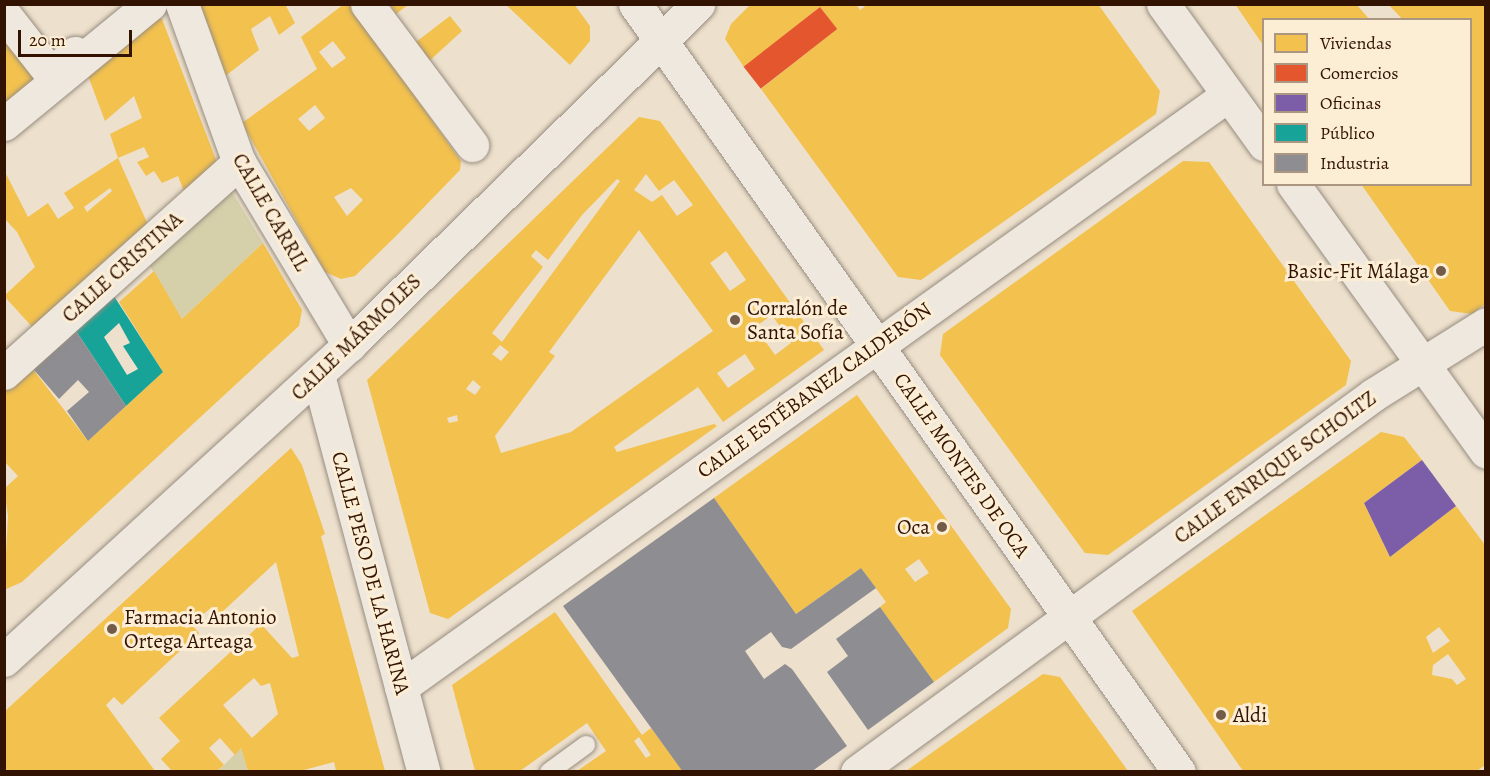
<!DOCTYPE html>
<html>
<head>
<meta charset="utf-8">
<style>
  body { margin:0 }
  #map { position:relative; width:1490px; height:776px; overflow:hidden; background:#ede0cc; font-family:Alegreya,serif }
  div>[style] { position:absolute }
  .green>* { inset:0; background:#d5d0aa }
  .homes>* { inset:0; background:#f2c14e }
  .shops>* { inset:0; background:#e4572e; transform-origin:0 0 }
  .offices>* { inset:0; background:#7b5ea7 }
  .public>* { inset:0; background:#17a398 }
  .industry>* { inset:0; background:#8d8d92 }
  .roads { filter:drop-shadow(0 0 2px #988d80) drop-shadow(0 0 2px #988d80) }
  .lane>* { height:18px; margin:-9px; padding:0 9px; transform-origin:9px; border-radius:9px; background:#efe8df }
  .street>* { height:33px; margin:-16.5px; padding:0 16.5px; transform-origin:16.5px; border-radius:16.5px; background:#efe8df }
  .secondary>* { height:33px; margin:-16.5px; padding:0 16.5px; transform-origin:16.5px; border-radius:16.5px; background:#efe8df }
  .dots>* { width:16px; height:16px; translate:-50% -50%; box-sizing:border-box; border:3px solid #fcedd5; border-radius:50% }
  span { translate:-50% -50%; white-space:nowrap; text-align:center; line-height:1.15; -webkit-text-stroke:6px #fcedd5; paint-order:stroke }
  .street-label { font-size:21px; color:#321302 }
  .poi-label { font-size:21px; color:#321302 }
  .right { translate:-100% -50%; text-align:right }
  .left { translate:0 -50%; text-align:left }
  .frame { position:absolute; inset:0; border:6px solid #321302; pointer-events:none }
  .legend { position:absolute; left:1262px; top:18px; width:210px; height:168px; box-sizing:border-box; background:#fcedd5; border:2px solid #ab9681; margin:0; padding:8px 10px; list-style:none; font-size:18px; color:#321302 }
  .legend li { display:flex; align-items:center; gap:12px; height:30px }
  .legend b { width:30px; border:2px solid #ab9681 }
  .scale { position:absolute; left:18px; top:30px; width:114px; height:27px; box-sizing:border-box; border:3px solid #321302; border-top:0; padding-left:8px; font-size:18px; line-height:21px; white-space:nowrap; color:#321302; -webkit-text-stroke:4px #fcedd5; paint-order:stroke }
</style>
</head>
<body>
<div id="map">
  <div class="green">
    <div style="clip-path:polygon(228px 185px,263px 243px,182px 319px,145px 258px)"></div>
    <div style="clip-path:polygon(241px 748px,248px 771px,217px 772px)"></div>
  </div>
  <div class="homes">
    <div style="clip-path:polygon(197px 4px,285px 4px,295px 23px,279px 35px,270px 16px,251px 29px,259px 50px,224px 77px)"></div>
    <div style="clip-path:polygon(evenodd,344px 4px,350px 4px,461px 161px,460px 170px,397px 235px,355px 276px,341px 279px,325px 272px,242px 123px,317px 69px,301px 37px,344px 4px,333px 41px,346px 58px,332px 68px,319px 52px,333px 41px,344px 4px,315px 105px,325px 118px,309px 131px,298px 119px,315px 105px,344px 4px,351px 188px,363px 200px,347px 216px,334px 197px,351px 188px)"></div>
    <div style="clip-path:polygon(390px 4px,409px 4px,396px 14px)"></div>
    <div style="clip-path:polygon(505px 4px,574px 4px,590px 26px,590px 41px,570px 65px)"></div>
    <div style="clip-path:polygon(751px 4px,856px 4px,860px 10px,868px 4px,1098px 4px,1160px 91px,1156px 114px,921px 280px,898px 277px,761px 89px,837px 29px,820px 7px,744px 67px,725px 39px,731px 24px)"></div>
    <div style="clip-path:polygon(1235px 4px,1356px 4px,1370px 20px,1263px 20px,1263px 45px)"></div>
    <div style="clip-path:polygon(1388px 4px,1485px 4px,1485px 304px,1472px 314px,1450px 311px,1361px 184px,1470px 184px,1470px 20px,1403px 20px)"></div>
    <div style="clip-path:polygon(4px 14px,51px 74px,4px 110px)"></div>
    <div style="clip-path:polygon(450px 16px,462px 31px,427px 63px,412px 45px)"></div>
    <div style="clip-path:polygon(153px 17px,162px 19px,218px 165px,185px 194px,178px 176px,162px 183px,154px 171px,146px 176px,137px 162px,149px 157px,144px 147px,118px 158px,110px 134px,142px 118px,134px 96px,105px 121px,87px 73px)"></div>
    <div style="clip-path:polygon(evenodd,639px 117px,660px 121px,824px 350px,723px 422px,698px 387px,614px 447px,617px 452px,714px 424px,717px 426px,448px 619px,430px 613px,367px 380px,639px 117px,646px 174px,659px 191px,674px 180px,693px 205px,677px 216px,662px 195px,652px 202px,634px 190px,646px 174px,639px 117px,617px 179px,620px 181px,502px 342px,492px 333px,543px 267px,531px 256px,536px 250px,548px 260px,582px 215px,617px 179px,639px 117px,639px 230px,713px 331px,571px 432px,501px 453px,495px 436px,555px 356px,549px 352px,639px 230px,639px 117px,726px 251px,746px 280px,730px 291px,710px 263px,726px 251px,639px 117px,772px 315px,791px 343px,775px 355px,755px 327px,772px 315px,639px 117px,500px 345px,509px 352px,501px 361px,492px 354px,500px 345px,639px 117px,745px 354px,755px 369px,728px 388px,717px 373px,745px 354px,639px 117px,473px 380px,481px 387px,475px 395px,466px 389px,473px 380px,639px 117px,457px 415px,458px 421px,449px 423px,447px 418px,457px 415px)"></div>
    <div style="clip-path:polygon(evenodd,118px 158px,149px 227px,35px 330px,4px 296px,35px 267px,17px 232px,4px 218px,4px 170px,28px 217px,48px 203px,58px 219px,74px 208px,64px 193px,118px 158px,110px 188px,112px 191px,87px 212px,84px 207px,110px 188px)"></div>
    <div style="clip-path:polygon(1183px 161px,1209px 162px,1351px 361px,1346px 385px,1108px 555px,1085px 553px,940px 355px,943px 334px)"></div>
    <div style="clip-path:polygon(263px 243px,302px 310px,299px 326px,22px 582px,4px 590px,8px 516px,4px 489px,18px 476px,4px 461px,4px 386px,29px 364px,88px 441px,163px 372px,119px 302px,154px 271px,182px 319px)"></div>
    <div style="clip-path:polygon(evenodd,857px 395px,1011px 609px,1008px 628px,934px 682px,880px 607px,886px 602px,861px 568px,796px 614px,714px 498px,857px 395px,919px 559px,929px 573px,915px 582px,905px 569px,919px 559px)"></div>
    <div style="clip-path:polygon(evenodd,1381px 432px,1404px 437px,1422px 460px,1364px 503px,1390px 557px,1456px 506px,1485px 545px,1485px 765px,1477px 771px,1243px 771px,1132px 611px,1381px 432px,1439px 627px,1450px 641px,1433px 653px,1426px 637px,1439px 627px,1381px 432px,1448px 654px,1466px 679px,1457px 685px,1452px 679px,1432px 675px,1433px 665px,1448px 654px)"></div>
    <div style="clip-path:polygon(evenodd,291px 448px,302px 465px,325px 534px,321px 536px,385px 771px,336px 771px,334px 762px,300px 771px,248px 771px,241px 748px,235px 755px,220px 738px,209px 748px,224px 765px,217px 771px,172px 771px,161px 759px,180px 741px,159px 718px,261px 624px,292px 658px,299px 656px,276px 562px,219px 615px,212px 607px,196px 620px,192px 625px,199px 633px,122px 705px,114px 697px,106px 705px,155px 771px,4px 771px,4px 712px,291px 448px,254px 678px,261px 686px,270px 683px,278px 714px,252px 738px,223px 705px,254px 678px)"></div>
    <div style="clip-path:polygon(evenodd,555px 612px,642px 735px,651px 728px,683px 771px,577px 771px,606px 751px,587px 723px,520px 771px,475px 771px,452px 685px,555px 612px,639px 737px,651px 755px,646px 758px,634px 741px,639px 737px)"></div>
    <div style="clip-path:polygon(1043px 674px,1060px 677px,1128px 771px,906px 771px)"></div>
  </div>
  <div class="shops">
    <div style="left:820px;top:7px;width:28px;height:97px;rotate:52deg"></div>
  </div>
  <div class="offices">
    <div style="clip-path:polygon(1422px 460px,1456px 506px,1390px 557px,1364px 503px)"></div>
  </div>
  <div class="public">
    <div style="clip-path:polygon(evenodd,110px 290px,163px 372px,126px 406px,72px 325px,110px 290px,119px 323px,130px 343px,123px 346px,138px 369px,127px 375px,104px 337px,119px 323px)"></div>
  </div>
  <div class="industry">
    <div style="clip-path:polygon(72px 325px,126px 406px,88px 441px,67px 411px,89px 392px,78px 380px,59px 399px,29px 364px)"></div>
    <div style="clip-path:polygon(714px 498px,796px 614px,861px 568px,876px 588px,791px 649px,782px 647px,771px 632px,745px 651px,764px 679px,785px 664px,792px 669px,847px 746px,811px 772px,683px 772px,563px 606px)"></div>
    <div style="clip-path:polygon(880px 607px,934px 682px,868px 730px,827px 672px,848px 656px,836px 639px)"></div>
  </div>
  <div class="roads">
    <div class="lane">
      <div style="left:549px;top:772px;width:46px;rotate:-36.1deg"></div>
    </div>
    <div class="street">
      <div style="left:182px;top:4px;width:168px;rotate:70.2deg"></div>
      <div style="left:239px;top:162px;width:214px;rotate:59deg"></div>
      <div style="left:367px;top:4px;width:176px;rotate:53.3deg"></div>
      <div style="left:635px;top:4px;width:941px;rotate:54.69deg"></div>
      <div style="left:4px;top:14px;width:76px;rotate:51.9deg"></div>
      <div style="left:51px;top:74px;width:32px;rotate:-41deg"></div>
      <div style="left:4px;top:124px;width:189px;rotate:-39.4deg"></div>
      <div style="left:4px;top:373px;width:316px;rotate:-41.9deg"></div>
      <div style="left:318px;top:375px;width:411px;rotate:75.1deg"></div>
      <div style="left:401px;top:687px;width:1017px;rotate:-35.6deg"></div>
      <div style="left:857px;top:772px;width:639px;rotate:-36.15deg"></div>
      <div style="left:1373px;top:395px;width:133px;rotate:-32.1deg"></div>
    </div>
    <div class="secondary">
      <div style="left:1163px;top:4px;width:173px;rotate:54.2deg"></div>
      <div style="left:1293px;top:184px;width:330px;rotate:54.2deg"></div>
      <div style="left:4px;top:660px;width:467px;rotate:-42.4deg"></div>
      <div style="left:349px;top:345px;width:488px;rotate:-44.3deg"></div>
    </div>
  </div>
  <div class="dots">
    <div style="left:1441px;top:271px;background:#735b49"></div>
    <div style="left:735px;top:320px;background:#735b49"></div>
    <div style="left:942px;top:527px;background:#735b49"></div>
    <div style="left:112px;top:629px;background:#735b49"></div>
    <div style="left:1221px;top:715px;background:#735b49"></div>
  </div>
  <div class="street-label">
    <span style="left:271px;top:212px;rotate:60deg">CALLE CARRIL</span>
    <span style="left:122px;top:267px;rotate:-42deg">CALLE CRISTINA</span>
    <span style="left:356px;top:337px;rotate:-44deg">CALLE MÁRMOLES</span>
    <span style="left:814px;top:390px;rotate:-36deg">CALLE ESTÉBANEZ CALDERÓN</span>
    <span style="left:962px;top:465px;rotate:55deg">CALLE MONTES DE OCA</span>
    <span style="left:1275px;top:467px;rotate:-36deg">CALLE ENRIQUE SCHOLTZ</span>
    <span style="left:371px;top:573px;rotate:75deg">CALLE PESO DE LA HARINA</span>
  </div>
  <div class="poi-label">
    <span class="right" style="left:1429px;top:271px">Basic-Fit Málaga</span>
    <span class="left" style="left:747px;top:320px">Corralón de<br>Santa Sofía</span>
    <span class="right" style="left:930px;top:527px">Oca</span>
    <span class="left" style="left:124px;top:629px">Farmacia Antonio<br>Ortega Arteaga</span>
    <span class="left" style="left:1233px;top:715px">Aldi</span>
  </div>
  <div class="frame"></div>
  <ul class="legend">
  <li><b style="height:16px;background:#f2c14e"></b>Viviendas</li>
  <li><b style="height:16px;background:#e4572e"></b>Comercios</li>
  <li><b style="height:16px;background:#7b5ea7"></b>Oficinas</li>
  <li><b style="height:16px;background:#17a398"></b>Público</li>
  <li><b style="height:16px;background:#8d8d92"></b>Industria</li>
  </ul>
  <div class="scale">20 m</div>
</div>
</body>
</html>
